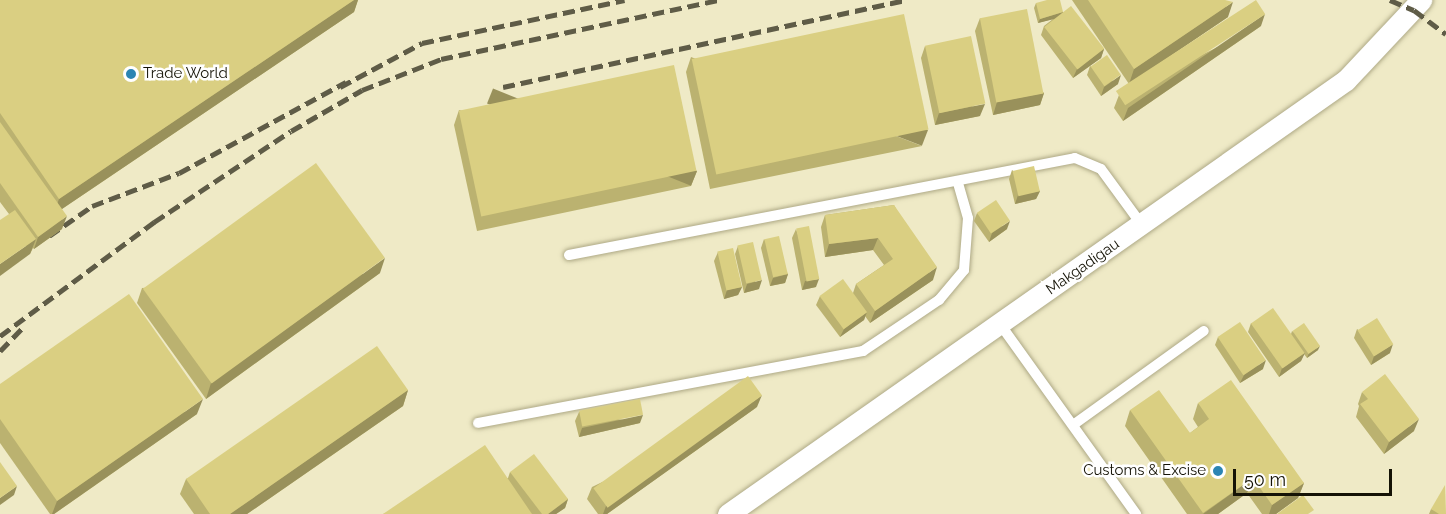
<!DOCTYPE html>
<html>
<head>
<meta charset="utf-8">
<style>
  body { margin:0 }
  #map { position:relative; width:1446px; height:514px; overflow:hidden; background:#efeac6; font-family:Raleway,sans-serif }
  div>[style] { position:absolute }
  .roads { filter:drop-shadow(0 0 2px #aea986) drop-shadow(0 0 2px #aea986) }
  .lane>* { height:10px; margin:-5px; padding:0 5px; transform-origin:5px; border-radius:5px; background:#fff }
  .street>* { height:21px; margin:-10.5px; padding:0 10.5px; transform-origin:10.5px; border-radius:10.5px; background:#fff }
  .rail>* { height:4.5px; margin-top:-2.25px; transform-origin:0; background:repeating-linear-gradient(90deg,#5f5c47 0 12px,transparent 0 18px) }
  .wall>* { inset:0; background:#bbb270 }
  .shaded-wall>* { inset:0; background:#99915b; transform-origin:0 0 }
  .building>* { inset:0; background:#dacf82; transform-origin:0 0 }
  .dots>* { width:16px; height:16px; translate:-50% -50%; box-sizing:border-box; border:3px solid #fff; border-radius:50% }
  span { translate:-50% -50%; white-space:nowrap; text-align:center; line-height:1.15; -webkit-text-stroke:5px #fff; paint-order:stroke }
  .poi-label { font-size:15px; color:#151306 }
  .left { translate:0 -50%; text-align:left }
  .right { translate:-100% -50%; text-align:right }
  .street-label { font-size:15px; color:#151306 }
  .scale { position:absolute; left:1233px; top:469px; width:159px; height:27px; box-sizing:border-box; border:3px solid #151306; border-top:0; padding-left:8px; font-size:18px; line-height:21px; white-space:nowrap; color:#151306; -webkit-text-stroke:4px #fff; paint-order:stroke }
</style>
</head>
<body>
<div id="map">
  <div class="roads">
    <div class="lane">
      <div style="left:569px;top:255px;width:515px;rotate:-10.85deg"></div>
      <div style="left:1075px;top:158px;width:28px;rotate:23deg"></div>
      <div style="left:1101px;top:169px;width:69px;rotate:53.8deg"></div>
      <div style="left:1000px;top:324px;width:234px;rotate:54.4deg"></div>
      <div style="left:478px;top:423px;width:392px;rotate:-10.6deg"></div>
      <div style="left:863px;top:351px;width:92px;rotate:-33.9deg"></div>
      <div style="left:939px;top:300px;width:39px;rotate:-50deg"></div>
      <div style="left:964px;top:270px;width:52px;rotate:-85.6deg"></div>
      <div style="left:968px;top:218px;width:36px;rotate:-106deg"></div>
      <div style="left:1073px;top:425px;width:161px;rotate:-35.7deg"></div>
    </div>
    <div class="street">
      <div style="left:728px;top:514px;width:755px;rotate:-35.08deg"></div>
      <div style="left:1346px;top:80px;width:110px;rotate:-46.8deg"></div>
    </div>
  </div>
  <div class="rail">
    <div style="left:1390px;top:0;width:26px;rotate:23deg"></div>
    <div style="left:1414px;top:10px;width:40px;rotate:37deg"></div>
    <div style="left:340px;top:87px;width:93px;rotate:-28.2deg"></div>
    <div style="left:422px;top:43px;width:207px;rotate:-12deg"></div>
    <div style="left:503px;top:87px;width:413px;rotate:-12.2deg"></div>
    <div style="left:49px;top:236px;width:52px;rotate:-34.9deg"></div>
    <div style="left:92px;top:206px;width:93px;rotate:-20.8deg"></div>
    <div style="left:179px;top:173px;width:190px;rotate:-28.6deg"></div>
    <div style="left:0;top:336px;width:192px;rotate:-36.5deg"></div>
    <div style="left:154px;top:222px;width:164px;rotate:-33.6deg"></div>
    <div style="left:291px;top:131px;width:82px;rotate:-30deg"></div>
    <div style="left:362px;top:90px;width:85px;rotate:-21.4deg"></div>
    <div style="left:441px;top:59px;width:283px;rotate:-12deg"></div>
    <div style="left:0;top:351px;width:33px;rotate:-46deg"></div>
  </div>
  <div class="wall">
    <div style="clip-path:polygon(0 0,358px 0,354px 12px,62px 209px,62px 229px,34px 249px,33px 248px,30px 254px,9px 214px,0 202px)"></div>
    <div style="clip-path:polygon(1072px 0,1225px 0,1228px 17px,1129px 84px)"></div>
    <div style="clip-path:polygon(1036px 3px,1063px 12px,1104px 49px,1101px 58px,1073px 78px,1041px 35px,1044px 26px,1053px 19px,1038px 23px,1034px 8px)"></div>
    <div style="clip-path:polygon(980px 18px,1044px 93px,1040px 105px,993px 115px,975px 31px)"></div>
    <div style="clip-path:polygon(1261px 26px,1123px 121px,1114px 108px,1119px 95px)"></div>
    <div style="clip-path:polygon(925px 46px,980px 116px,935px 125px,921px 58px)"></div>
    <div style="clip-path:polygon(691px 57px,922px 146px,710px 189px,686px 72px)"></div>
    <div style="clip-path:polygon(1090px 66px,1118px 84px,1101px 96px,1087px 75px)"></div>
    <div style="clip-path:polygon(459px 110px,697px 171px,691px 186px,477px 231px,454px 125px)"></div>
    <div style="clip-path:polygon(1012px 170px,1040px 191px,1036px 199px,1015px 204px,1009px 179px)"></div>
    <div style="clip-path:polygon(894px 205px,933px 280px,870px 323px,865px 316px,864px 320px,840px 337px,816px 305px,820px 296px,853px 293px,856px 284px,884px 265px,873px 250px,825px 257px,821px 227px,825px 215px)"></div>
    <div style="clip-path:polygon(977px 213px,1007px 229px,989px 242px,974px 221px)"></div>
    <div style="clip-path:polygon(796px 229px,816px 287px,802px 290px,792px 238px)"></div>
    <div style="clip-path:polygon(764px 239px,788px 274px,785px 283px,770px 286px,761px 248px)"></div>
    <div style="clip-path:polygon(738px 246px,759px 289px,744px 293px,735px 254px)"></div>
    <div style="clip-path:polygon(718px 252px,742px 287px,738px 295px,724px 299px,714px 261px)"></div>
    <div style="clip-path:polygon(380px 273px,206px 399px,137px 303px,142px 288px)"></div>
    <div style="clip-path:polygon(1251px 323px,1291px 334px,1292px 331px,1318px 350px,1307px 358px,1304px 354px,1301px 361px,1279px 377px,1248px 332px)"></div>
    <div style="clip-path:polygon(1357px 329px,1390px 353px,1371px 365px,1354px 338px)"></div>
    <div style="clip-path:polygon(1218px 337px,1263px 369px,1240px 383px,1215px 345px)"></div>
    <div style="clip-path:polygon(0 384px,197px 414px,54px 514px,50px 514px,0 443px)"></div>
    <div style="clip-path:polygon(408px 390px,403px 406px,247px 514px,194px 514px,180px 494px,186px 479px)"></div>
    <div style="clip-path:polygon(1362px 392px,1414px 431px,1384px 454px,1356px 417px,1359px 406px,1358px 404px)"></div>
    <div style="clip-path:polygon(1198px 403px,1304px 483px,1298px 498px,1276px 514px,1262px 514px,1247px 493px,1218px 514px,1187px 514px,1125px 426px,1130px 410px,1190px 433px,1198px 427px,1193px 419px)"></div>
    <div style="clip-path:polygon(757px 407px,607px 514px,598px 514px,587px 499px,592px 487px)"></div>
    <div style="clip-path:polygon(579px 412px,640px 423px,579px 437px,575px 421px)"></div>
    <div style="clip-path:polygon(510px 472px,568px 499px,565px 508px,556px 514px,383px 514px,508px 478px)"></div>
    <div style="clip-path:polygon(1431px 509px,1446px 514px,1429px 514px)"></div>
  </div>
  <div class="shaded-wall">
    <div style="clip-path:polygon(354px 0,358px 0,354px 12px,53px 215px,59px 199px)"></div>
    <div style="clip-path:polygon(1233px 2px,1228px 17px,1129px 84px,1134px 69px)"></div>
    <div style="clip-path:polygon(1063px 12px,1062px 17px,1038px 23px,1040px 19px)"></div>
    <div style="clip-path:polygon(1265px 14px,1261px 26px,1123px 121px,1128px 108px)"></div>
    <div style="clip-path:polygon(1104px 49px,1101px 58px,1073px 78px,1077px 69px)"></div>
    <div style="clip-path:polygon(1121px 75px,1118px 84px,1101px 96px,1104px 87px)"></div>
    <div style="clip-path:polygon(1044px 93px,1040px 105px,993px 115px,997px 102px)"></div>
    <div style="clip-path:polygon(985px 104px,980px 116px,935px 125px,939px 113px)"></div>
    <div style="left:928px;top:130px;width:17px;height:216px;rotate:111deg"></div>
    <div style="left:697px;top:171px;width:16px;height:220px;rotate:112deg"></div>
    <div style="clip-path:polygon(1040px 191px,1036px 199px,1015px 204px,1018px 195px)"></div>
    <div style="clip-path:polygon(67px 216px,62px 229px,34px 249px,38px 237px)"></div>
    <div style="clip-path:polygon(1010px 221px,1007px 229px,989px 242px,992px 233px)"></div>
    <div style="clip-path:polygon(878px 238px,873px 250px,825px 257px,829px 244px)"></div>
    <div style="clip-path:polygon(36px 239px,30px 254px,0 276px,0 264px)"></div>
    <div style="clip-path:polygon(385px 258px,380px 273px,206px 399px,211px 383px)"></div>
    <div style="clip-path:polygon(937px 267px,933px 280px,870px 323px,875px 311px)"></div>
    <div style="clip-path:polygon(788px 274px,785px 283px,770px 286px,773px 278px)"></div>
    <div style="clip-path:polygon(819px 279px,816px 287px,802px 290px,805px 281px)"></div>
    <div style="clip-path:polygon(762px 280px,759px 289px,744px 293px,747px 284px)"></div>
    <div style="clip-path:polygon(742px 287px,738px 295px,724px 299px,727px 290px)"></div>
    <div style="clip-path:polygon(867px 312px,864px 320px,840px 337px,844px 329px)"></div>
    <div style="clip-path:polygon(1393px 344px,1390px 353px,1371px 365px,1374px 356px)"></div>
    <div style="clip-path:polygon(1320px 346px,1318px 350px,1307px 358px,1309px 353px)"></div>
    <div style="clip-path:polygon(1305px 353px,1301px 361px,1279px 377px,1282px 368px)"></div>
    <div style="clip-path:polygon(1266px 360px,1263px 369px,1240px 383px,1244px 375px)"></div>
    <div style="clip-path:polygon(408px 390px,403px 406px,247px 514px,230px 514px)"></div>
    <div style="clip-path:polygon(762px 395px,757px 407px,607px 514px,603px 514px,606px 506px)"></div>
    <div style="clip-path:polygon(203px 399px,197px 414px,54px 514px,52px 514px,57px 501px)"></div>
    <div style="clip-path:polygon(643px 415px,640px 423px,579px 437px,582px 428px)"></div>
    <div style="clip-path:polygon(1419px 419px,1414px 431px,1384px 454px,1389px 442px)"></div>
    <div style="clip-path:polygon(1253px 478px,1247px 493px,1218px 514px,1203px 514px)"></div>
    <div style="clip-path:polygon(1304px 483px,1298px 498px,1276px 514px,1269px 514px,1272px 505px)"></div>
    <div style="clip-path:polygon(17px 486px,14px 495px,0 505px,0 498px)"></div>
    <div style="clip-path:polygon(568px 499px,565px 508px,556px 514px,548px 514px)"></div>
  </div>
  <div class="building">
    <div style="clip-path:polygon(0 0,354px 0,59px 199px,0 113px)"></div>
    <div style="clip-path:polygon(1047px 0,1060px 0,1063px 12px,1040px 19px,1036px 3px)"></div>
    <div style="clip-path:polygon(1088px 0,1225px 0,1233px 2px,1134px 69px)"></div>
    <div style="left:1256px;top:0;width:17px;height:167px;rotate:57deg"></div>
    <div style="left:1071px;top:6px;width:54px;height:34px;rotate:52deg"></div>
    <div style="left:1027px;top:9px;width:86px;height:48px;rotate:79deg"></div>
    <div style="left:904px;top:14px;width:118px;height:217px;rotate:78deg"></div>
    <div style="left:971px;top:36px;width:69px;height:47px;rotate:78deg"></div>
    <div style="left:1107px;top:55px;width:24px;height:20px;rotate:55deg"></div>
    <div style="left:674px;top:65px;width:108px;height:220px;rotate:78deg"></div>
    <div style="clip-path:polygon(0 122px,67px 216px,38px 237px,0 183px)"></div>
    <div style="left:316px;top:163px;width:117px;height:214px;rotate:54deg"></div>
    <div style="left:1034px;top:166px;width:26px;height:22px;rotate:77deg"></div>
    <div style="left:996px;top:200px;width:25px;height:23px;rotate:56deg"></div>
    <div style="clip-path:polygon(894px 205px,937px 267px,875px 311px,856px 284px,893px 259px,878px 238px,829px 244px,825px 215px)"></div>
    <div style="clip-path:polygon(15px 210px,36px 239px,0 264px,0 220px)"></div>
    <div style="left:809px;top:226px;width:54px;height:13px;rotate:79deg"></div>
    <div style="left:779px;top:236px;width:39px;height:15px;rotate:77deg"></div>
    <div style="left:753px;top:242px;width:39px;height:16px;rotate:77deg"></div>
    <div style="left:733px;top:248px;width:40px;height:16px;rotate:77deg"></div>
    <div style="left:843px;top:279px;width:41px;height:29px;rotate:54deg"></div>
    <div style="clip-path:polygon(129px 294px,203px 399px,57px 501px,0 419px,0 384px)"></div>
    <div style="left:1273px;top:308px;width:55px;height:27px;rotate:55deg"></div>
    <div style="left:1377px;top:318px;width:31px;height:23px;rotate:58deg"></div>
    <div style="left:1240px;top:322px;width:46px;height:27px;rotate:56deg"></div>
    <div style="left:1304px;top:323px;width:28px;height:14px;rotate:55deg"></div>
    <div style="clip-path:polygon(377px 346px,408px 390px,230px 514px,210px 514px,186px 479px)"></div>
    <div style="clip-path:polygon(1385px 374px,1419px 419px,1389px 442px,1360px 404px,1368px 399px,1362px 392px)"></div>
    <div style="left:748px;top:376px;width:24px;height:191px;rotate:54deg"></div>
    <div style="clip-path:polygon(1231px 380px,1304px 483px,1272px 505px,1253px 478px,1203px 513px,1130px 410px,1159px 390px,1190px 433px,1209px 419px,1198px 403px)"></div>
    <div style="left:640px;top:399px;width:16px;height:62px;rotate:79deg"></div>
    <div style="clip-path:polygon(485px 445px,532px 514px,383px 514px)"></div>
    <div style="clip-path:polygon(534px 454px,568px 499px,548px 514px,542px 514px,510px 472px)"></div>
    <div style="clip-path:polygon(0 462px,17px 486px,0 498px)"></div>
    <div style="clip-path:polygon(1445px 485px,1446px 514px,1439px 514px,1431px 509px)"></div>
    <div style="clip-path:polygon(1303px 495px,1314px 510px,1308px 514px,1277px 514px)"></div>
  </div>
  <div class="dots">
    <div style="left:131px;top:74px;background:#2c85b3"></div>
    <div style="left:1218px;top:471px;background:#2c85b3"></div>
  </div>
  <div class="poi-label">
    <span class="left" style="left:143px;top:74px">Trade World</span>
    <span class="right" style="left:1206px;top:471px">Customs &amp; Excise</span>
  </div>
  <div class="street-label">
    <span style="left:1083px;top:267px;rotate:-35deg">Makgadigau</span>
  </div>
  <div class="scale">50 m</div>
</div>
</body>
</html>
